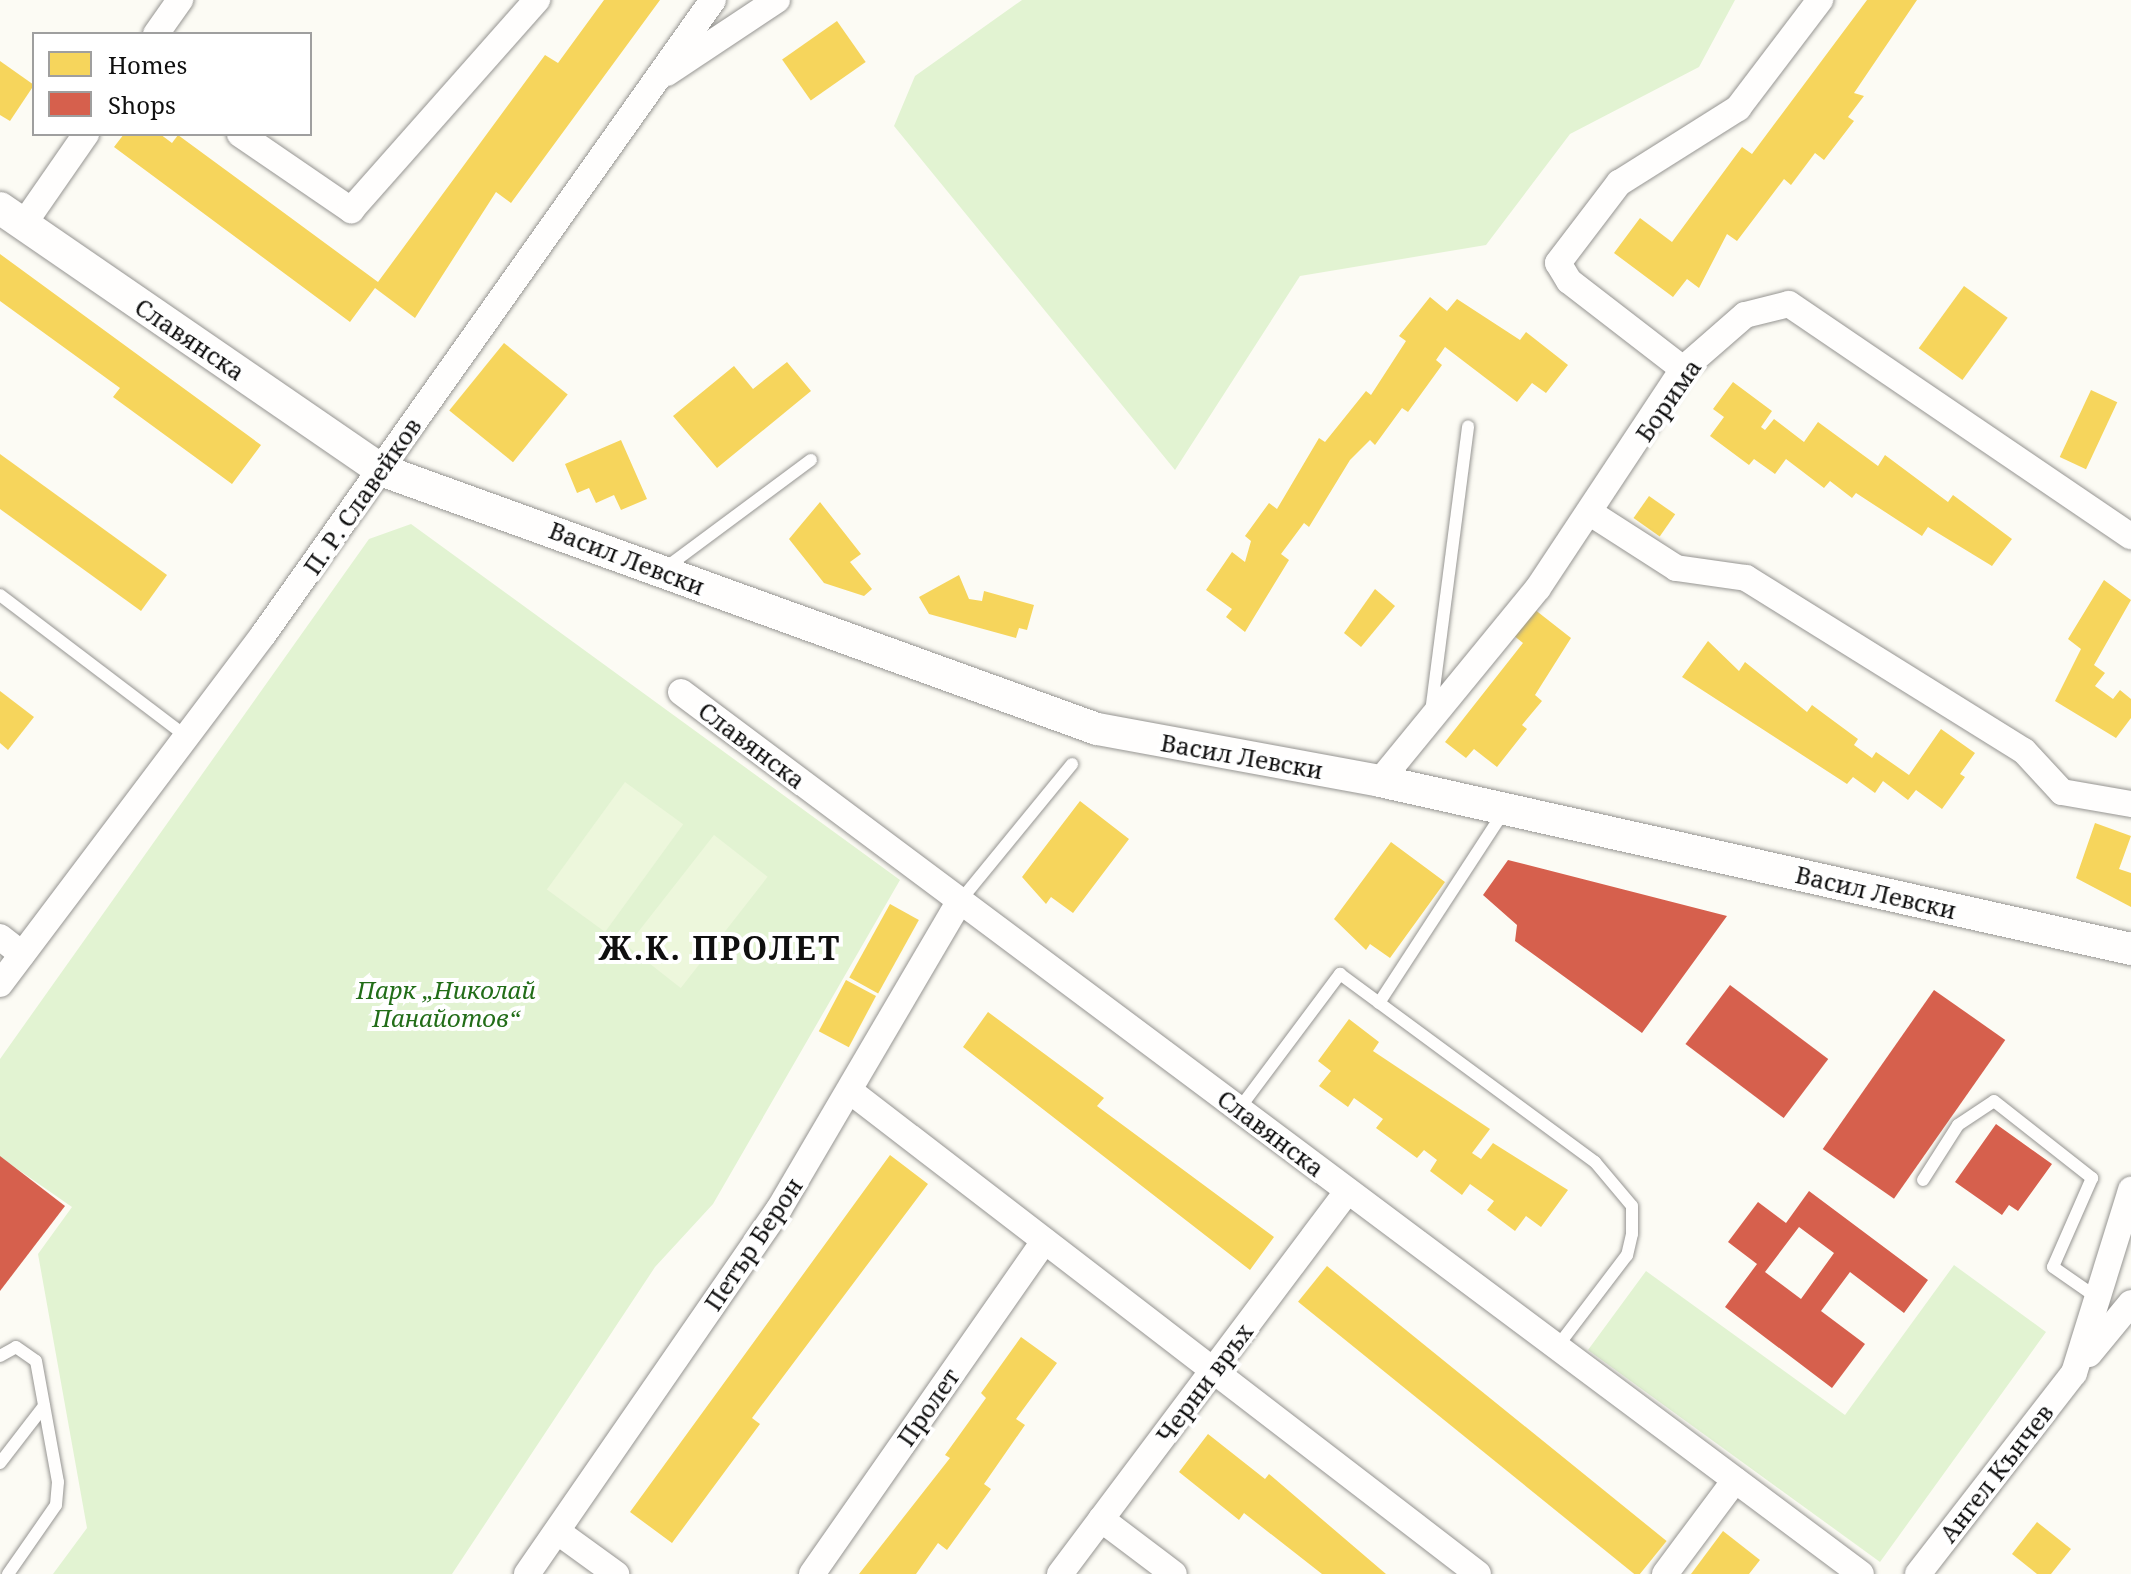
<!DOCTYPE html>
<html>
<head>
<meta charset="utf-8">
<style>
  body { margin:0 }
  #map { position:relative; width:2131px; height:1574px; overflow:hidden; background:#fcfbf4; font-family:"Noto Serif",serif }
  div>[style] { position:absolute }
  .green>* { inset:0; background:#e2f3d2 }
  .pitch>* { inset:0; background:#edf7dc; transform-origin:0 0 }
  .homes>* { inset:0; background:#f6d55c; transform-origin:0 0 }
  .shops>* { inset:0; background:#d6604d; transform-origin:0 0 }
  .roads { filter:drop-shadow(0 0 2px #969592) drop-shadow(0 0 2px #969592) }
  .service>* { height:12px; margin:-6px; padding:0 6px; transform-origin:6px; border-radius:6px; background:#fffefd }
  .minor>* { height:26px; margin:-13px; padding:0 13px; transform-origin:13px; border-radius:13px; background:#fffefd }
  .tertiary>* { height:32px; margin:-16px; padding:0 16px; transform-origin:16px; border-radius:16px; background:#fffefd }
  span { translate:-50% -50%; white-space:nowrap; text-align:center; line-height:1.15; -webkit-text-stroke:8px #fff; paint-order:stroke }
  .street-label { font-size:24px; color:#0f0f0f }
  .park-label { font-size:24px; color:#226d18; font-style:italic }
  .district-label { font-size:32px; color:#0f0f0f; font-weight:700; letter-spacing:2px }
  .legend { position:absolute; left:32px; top:32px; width:280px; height:104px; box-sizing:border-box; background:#fff; border:2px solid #9f9f9f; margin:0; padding:10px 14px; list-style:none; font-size:24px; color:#0f0f0f }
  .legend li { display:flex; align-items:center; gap:16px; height:40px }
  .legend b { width:40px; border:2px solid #9f9f9f }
</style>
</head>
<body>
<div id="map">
  <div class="green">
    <div style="clip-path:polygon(1022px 0,1735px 0,1699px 67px,1570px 134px,1486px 245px,1300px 276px,1175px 470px,894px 126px,915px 76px)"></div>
    <div style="clip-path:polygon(411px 524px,900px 880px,713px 1204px,655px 1267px,452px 1574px,53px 1574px,87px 1528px,38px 1254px,72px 1207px,0 1157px,0 1059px,369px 539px)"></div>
    <div style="clip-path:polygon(1954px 1265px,2046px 1332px,1880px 1562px,1588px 1350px,1646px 1271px,1845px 1415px)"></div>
  </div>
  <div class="pitch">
    <div style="left:625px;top:782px;width:72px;height:133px;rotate:36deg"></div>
    <div style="left:714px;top:835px;width:68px;height:141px;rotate:38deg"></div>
  </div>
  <div class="homes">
    <div style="clip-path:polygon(604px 0,660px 0,511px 203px,496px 192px,415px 318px,375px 288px,350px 322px,114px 147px,124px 134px,160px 134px,172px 143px,178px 135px,378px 282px,545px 55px,558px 63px)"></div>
    <div style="clip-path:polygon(1867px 0,1917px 0,1854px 93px,1864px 96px,1848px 117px,1854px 121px,1824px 160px,1815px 153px,1791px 185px,1784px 179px,1737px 241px,1727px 234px,1699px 288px,1687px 279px,1673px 297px,1614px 253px,1640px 218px,1672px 242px,1742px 147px,1752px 154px)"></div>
    <div style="left:837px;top:21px;width:50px;height:67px;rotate:55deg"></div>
    <div style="clip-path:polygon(0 61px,34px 85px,10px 121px,0 115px)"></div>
    <div style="clip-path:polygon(0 254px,261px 445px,232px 484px,113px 397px,120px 388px,0 301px)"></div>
    <div style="left:1964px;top:286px;width:54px;height:77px;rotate:36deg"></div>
    <div style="clip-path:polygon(1430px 297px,1447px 311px,1457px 299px,1520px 340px,1526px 332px,1568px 365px,1546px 393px,1532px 383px,1517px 402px,1445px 347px,1436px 360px,1442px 365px,1408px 412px,1402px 408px,1375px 445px,1370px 440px,1350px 460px,1309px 527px,1304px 523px,1281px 554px,1289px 560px,1245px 632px,1226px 617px,1232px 609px,1206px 590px,1232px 552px,1245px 562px,1251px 541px,1245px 536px,1269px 503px,1277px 509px,1319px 438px,1325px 442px,1366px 391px,1371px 395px,1406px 341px,1399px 336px)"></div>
    <div style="left:504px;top:343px;width:82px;height:87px;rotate:39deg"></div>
    <div style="clip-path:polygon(787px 362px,811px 391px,717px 468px,673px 416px,734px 366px,753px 389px)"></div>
    <div style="clip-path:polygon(1733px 382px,1772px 411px,1761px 427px,1765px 430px,1774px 419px,1804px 442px,1818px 422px,1878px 466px,1885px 455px,1948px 502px,1953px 495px,2012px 539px,1992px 566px,1928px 527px,1922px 536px,1856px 493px,1852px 498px,1830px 481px,1824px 488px,1786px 459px,1775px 474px,1754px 459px,1749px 465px,1710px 436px,1724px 417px,1713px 409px)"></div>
    <div style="left:2091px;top:390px;width:29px;height:74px;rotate:25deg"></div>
    <div style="clip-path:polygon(621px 440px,647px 499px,621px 510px,614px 495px,596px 503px,589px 488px,577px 493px,565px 464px)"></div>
    <div style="clip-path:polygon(0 454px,167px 575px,141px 611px,0 509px)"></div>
    <div style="left:1649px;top:496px;width:32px;height:27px;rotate:35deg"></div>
    <div style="clip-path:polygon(820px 502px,861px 554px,850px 562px,872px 589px,864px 596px,824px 583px,789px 539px)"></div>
    <div style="clip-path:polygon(959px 575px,969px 599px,982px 601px,984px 591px,1034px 605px,1027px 630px,1019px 628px,1016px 638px,929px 614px,919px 597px)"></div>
    <div style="clip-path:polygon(2104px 580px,2131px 600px,2094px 665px,2105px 673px,2095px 686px,2113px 699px,2120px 690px,2131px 699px,2131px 718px,2116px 738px,2055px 701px,2081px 649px,2068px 639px)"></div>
    <div style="clip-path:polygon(1375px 589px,1395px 606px,1361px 647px,1344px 633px)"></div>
    <div style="clip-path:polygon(1534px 609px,1571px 638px,1535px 695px,1542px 701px,1522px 725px,1527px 729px,1497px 767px,1474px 749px,1466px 758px,1445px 742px,1523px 643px,1513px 635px)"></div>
    <div style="clip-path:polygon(1708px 641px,1739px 671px,1745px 662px,1807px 712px,1812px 705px,1858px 739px,1854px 745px,1872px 758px,1876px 752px,1909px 775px,1941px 729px,1975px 753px,1960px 774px,1965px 777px,1942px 809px,1916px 790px,1908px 800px,1883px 781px,1875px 793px,1853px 777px,1847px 784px,1682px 677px)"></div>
    <div style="clip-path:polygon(0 691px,34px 717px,8px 750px,0 743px)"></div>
    <div style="clip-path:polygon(1080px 801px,1129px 839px,1073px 913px,1051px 897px,1046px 904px,1022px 877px)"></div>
    <div style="clip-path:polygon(2095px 823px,2131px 836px,2119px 869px,2131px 873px,2131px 907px,2076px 878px)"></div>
    <div style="clip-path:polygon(1391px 842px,1445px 882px,1390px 958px,1370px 944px,1366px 950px,1334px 919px)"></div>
    <div style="left:890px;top:904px;width:33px;height:84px;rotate:29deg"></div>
    <div style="left:846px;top:980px;width:34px;height:58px;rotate:28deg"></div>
    <div style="clip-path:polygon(988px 1012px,1104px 1098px,1097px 1106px,1274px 1237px,1250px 1270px,963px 1047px)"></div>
    <div style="clip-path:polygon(1349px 1019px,1379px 1042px,1373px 1051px,1490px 1129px,1472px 1153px,1481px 1159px,1493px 1143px,1568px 1190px,1541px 1227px,1526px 1216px,1515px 1231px,1487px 1210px,1494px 1201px,1470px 1184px,1462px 1195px,1430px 1171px,1437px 1160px,1424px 1150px,1417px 1158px,1376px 1128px,1383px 1119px,1354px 1098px,1348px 1107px,1319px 1086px,1331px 1071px,1318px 1061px)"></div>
    <div style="clip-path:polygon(890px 1155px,928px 1184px,752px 1418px,760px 1424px,672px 1543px,630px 1512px)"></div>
    <div style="left:1327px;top:1266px;width:437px;height:46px;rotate:39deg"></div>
    <div style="clip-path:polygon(1021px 1337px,1057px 1363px,1016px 1419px,1025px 1425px,984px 1484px,991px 1489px,947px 1550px,938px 1543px,916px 1574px,859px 1574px,950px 1458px,945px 1455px,986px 1398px,981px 1393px)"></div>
    <div style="clip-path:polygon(1208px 1434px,1265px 1479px,1269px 1474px,1386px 1574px,1322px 1574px,1244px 1513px,1239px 1520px,1179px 1472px)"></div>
    <div style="clip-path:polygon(2037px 1522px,2071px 1549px,2051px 1574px,2037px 1574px,2012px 1554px)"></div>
    <div style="clip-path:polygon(1723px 1531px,1760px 1560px,1749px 1574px,1691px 1574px)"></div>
  </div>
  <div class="shops">
    <div style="clip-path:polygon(1508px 860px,1727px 916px,1642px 1033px,1515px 941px,1517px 925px,1483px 895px)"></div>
    <div style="left:1730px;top:985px;width:123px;height:74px;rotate:37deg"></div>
    <div style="left:1934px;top:990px;width:87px;height:194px;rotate:35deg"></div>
    <div style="clip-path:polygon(1996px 1124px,2052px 1164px,2018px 1211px,2009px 1205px,2002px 1215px,1955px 1182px)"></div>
    <div style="clip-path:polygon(0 1156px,65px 1206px,0 1291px)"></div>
    <div style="clip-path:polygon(evenodd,1809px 1191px,1928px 1280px,1904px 1313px,1850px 1272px,1821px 1311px,1865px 1344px,1832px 1388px,1725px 1307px,1757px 1264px,1728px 1242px,1758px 1202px,1786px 1223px,1809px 1191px,1799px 1227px,1834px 1253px,1801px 1299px,1765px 1272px,1799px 1227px)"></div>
  </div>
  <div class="roads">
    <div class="service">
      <div style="left:664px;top:569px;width:183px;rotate:-36.6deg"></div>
      <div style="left:0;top:595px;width:235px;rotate:37.2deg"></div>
      <div style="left:1431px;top:712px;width:288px;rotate:-82.6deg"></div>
      <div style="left:960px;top:901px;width:177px;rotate:-50.7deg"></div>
      <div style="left:1379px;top:1003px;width:229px;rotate:-56.9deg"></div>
      <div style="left:1239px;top:1109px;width:169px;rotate:-53.2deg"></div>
      <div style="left:1340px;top:974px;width:317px;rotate:36.4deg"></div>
      <div style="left:1595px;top:1162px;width:57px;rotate:49.9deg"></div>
      <div style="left:1632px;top:1206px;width:28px;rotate:90deg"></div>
      <div style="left:1632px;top:1234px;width:22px;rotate:103deg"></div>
      <div style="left:1627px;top:1255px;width:116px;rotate:127.3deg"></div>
      <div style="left:1923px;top:1180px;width:65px;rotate:-57.5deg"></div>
      <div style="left:1958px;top:1125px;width:43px;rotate:-33.7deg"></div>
      <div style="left:1994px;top:1101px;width:125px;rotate:38.2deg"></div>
      <div style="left:2092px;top:1178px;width:97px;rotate:113.7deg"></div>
      <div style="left:2053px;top:1267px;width:56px;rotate:34.8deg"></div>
      <div style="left:0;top:1356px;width:18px;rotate:-29deg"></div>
      <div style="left:16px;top:1347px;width:24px;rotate:35deg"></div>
      <div style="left:36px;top:1361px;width:123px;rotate:79.7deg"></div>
      <div style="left:58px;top:1482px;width:23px;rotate:95deg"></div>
      <div style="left:56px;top:1505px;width:84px;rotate:124.8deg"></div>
      <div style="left:0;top:1463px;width:72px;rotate:-52.3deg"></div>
    </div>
    <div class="minor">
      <div style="left:156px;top:34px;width:42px;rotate:-54.8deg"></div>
      <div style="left:667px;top:73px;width:132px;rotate:-33.6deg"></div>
      <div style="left:240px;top:134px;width:135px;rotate:34.4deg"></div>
      <div style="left:351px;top:210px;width:281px;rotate:-48.5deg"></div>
      <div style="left:23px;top:225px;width:111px;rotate:-55.3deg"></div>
      <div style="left:1683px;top:369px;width:144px;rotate:-142.3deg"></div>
      <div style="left:1569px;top:281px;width:21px;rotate:-121deg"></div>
      <div style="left:1558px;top:263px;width:101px;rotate:-52.7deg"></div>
      <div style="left:1619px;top:183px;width:141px;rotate:-32.2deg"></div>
      <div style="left:1738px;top:108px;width:136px;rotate:-52.8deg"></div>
      <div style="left:1592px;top:514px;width:100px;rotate:32.7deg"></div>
      <div style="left:1676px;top:568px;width:71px;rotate:8.1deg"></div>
      <div style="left:1746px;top:578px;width:327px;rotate:31.9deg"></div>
      <div style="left:2024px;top:751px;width:56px;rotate:47.2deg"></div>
      <div style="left:2062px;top:792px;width:70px;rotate:9.9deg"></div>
      <div style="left:681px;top:692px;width:1473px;rotate:36.78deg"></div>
      <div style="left:1380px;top:781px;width:249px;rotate:-50.7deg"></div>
      <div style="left:1538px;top:588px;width:263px;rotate:-56.5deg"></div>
      <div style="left:1683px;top:369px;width:82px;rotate:-41.1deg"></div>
      <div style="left:1745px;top:315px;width:45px;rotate:-14deg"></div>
      <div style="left:1789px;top:304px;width:413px;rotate:34.2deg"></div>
      <div style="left:0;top:937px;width:28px;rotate:38deg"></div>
      <div style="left:0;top:984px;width:437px;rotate:-53deg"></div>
      <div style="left:263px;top:635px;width:778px;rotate:-54.68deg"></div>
      <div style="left:850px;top:1091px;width:792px;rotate:37.56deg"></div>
      <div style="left:2089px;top:1354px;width:66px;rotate:-50.5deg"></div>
      <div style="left:1101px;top:1519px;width:91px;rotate:37deg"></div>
      <div style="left:558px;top:1532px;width:72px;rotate:35.9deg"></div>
      <div style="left:527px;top:1574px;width:444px;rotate:-55.4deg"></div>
      <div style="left:779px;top:1209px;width:357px;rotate:-59.6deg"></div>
      <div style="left:812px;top:1574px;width:406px;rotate:-55.1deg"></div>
      <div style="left:1060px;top:1574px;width:479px;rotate:-53.1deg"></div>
      <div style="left:1665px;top:1574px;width:117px;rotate:-53.3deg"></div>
      <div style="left:1918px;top:1574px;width:254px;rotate:-52.2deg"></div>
      <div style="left:2074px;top:1373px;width:192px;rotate:-72.7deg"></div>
    </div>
    <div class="tertiary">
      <div style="left:0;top:208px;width:462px;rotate:34.5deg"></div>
      <div style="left:381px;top:470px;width:761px;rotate:19.89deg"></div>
      <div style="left:1097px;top:729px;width:288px;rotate:10.4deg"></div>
      <div style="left:1380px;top:781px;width:770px;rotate:12.61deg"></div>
    </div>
  </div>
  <div class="street-label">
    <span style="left:190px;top:339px;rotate:34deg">Славянска</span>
    <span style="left:1668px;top:400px;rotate:-55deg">Борима</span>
    <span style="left:362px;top:496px;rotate:-55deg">П. Р. Славейков</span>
    <span style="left:627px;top:558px;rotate:21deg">Васил Левски</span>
    <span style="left:752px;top:745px;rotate:37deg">Славянска</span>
    <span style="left:1242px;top:756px;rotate:10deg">Васил Левски</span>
    <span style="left:1876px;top:892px;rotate:13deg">Васил Левски</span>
    <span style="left:1271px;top:1133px;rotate:37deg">Славянска</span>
    <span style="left:753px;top:1244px;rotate:-56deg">Петър Берон</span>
    <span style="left:1204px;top:1383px;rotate:-53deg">Черни връх</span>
    <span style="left:928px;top:1407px;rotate:-55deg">Пролет</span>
    <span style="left:1996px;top:1473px;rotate:-52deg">Ангел Кънчев</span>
  </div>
  <div class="park-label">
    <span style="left:446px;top:1004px">Парк „Николай<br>Панайотов“</span>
  </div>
  <div class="district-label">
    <span style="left:720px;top:948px">Ж.К. ПРОЛЕТ</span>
  </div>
  <ul class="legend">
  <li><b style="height:22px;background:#f6d55c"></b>Homes</li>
  <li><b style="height:22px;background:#d6604d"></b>Shops</li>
  </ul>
</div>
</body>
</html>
